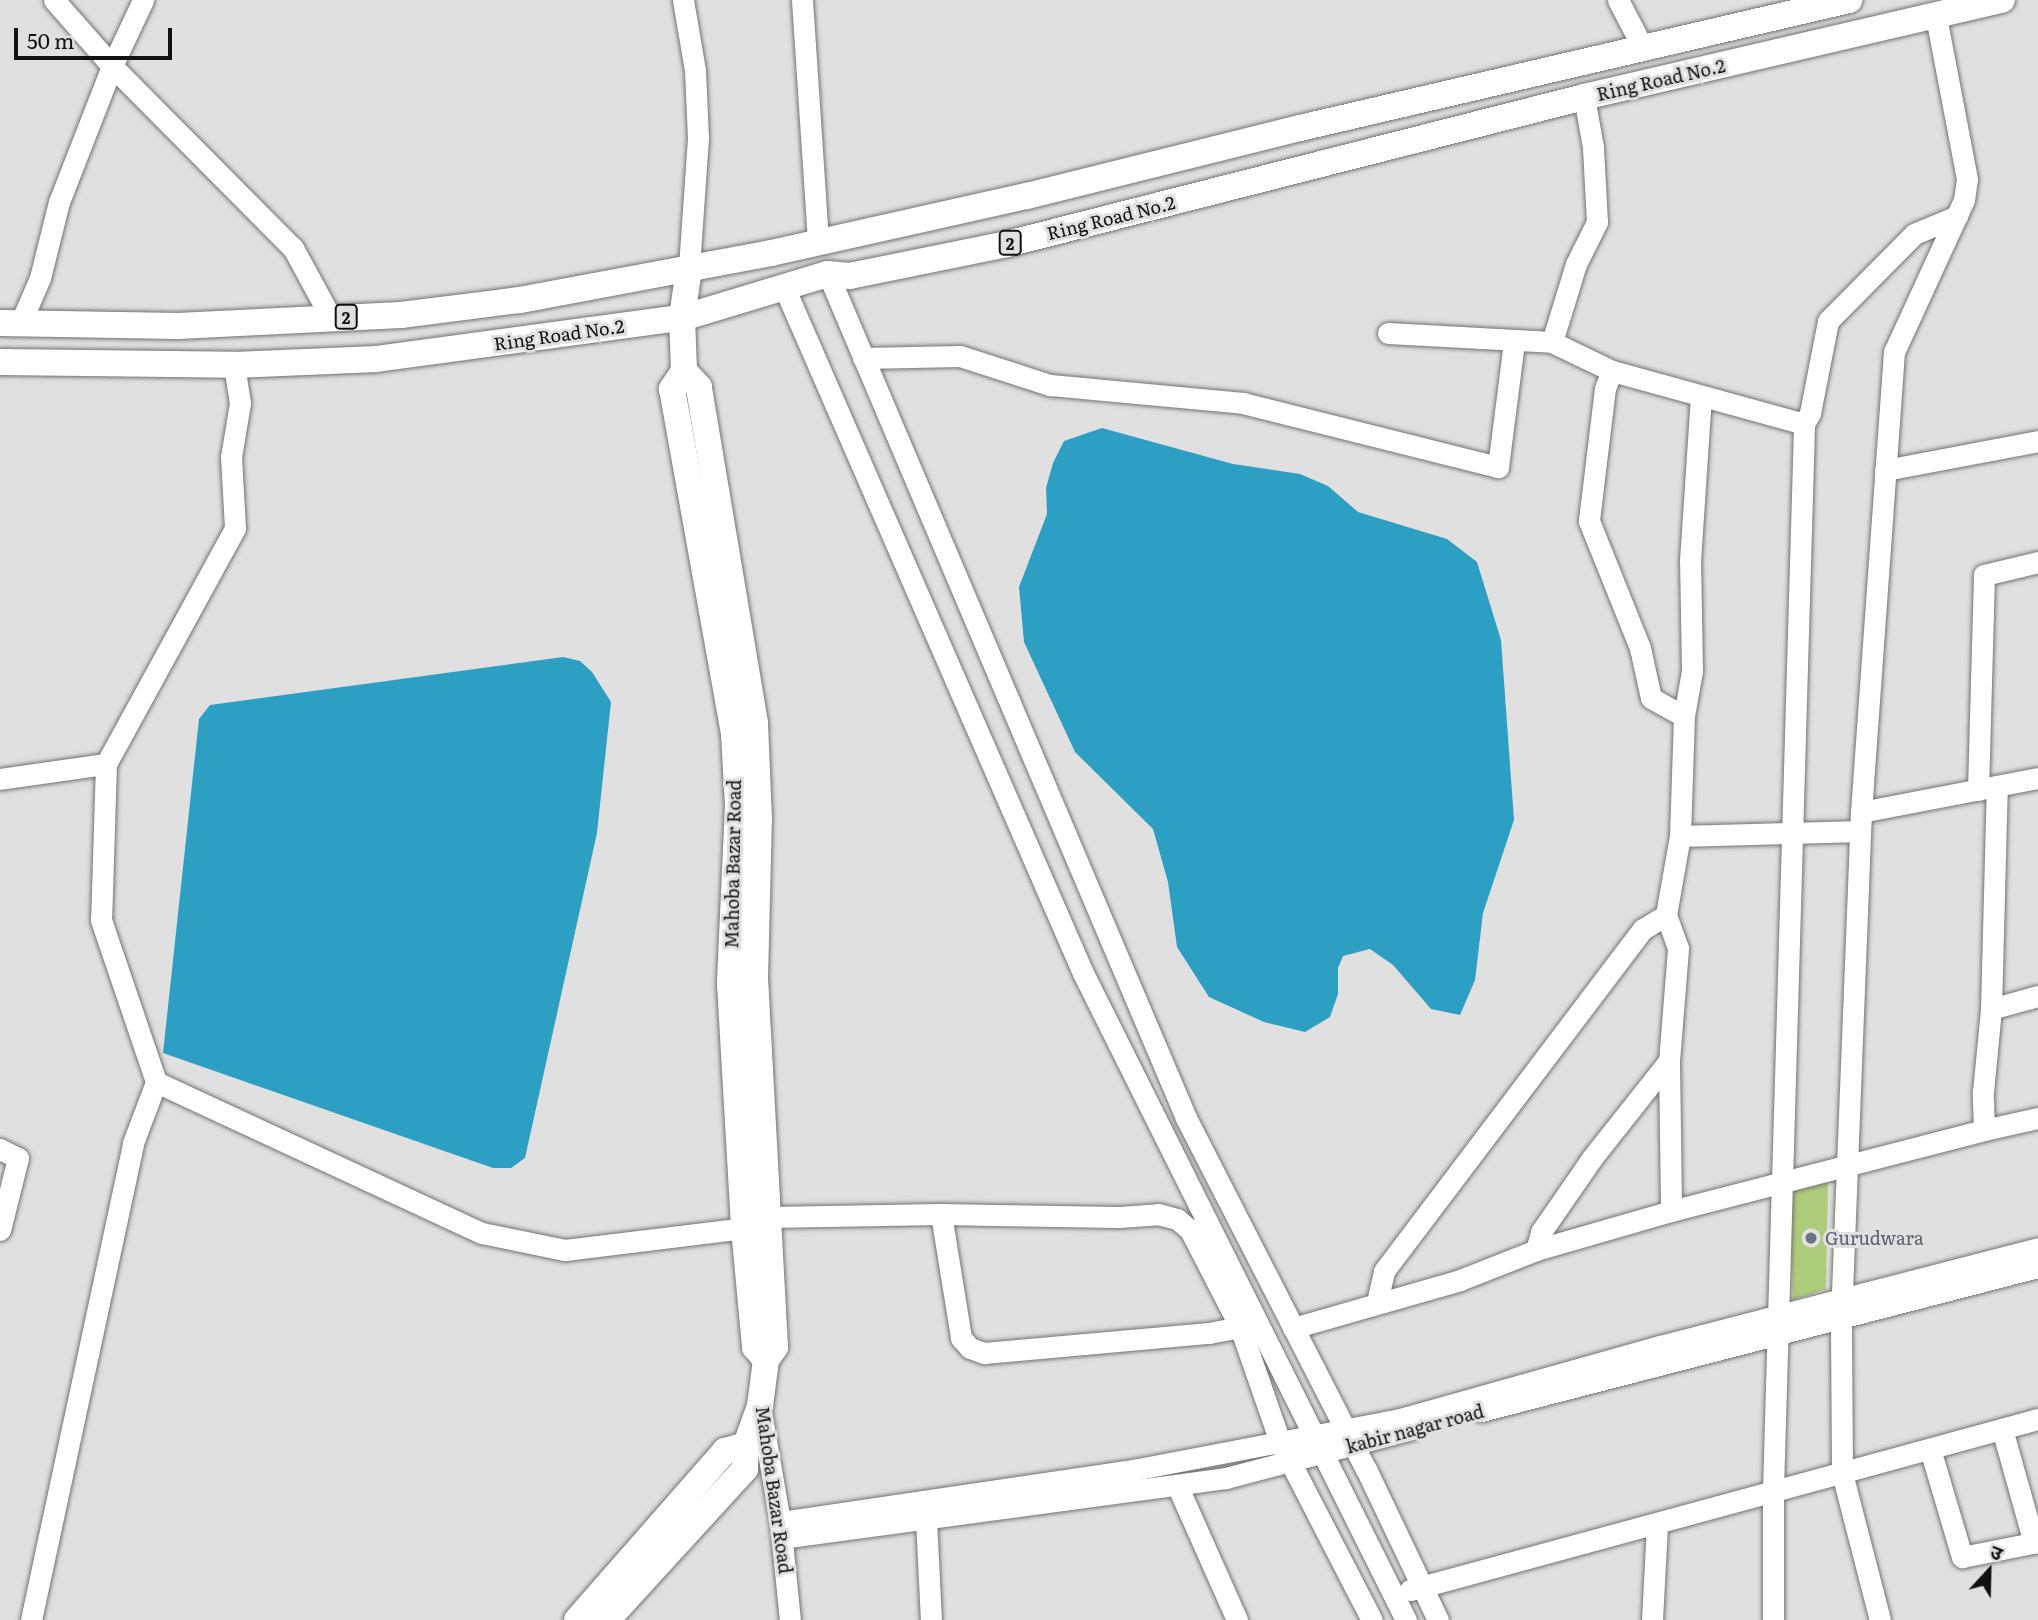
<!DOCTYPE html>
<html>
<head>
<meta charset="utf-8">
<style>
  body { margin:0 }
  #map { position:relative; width:2038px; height:1620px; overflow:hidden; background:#e0e0e1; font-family:Literata,"Noto Sans Devanagari",serif }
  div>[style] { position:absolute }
  .green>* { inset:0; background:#aecd7c }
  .water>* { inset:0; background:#2d9fc3 }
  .roads { filter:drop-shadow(0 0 2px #727374) drop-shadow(0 0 2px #727374) }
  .minor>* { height:21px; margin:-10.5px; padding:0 10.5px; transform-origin:10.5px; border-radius:10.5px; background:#fff }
  .major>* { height:26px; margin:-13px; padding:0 13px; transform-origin:13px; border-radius:13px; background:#fff }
  .dots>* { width:19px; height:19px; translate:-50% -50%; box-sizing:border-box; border:4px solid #e0e0e1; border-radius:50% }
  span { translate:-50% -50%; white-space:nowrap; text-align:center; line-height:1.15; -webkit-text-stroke:6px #e0e0e1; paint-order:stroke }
  .shield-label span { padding:2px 5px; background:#e0e0e1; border:2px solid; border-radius:5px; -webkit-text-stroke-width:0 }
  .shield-label { font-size:16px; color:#111112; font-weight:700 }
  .street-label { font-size:18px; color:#111112 }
  .worship-label { font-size:18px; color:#5b616d }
  .left { translate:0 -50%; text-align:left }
  .north { position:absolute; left:1954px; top:1536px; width:70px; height:70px; -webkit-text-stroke:5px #e0e0e1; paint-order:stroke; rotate:22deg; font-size:19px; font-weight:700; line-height:28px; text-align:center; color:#111112 }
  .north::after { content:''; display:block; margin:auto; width:24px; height:32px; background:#111112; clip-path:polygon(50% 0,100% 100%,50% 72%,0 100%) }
  .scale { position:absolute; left:14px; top:28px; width:158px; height:32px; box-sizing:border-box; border:4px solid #111112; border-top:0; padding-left:9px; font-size:21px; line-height:24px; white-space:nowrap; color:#111112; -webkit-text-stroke:5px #e0e0e1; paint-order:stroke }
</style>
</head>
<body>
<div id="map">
  <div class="green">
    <div style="clip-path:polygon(1828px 1182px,1826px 1289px,1793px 1300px,1790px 1189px)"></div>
  </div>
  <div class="water">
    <div style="clip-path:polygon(1102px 428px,1233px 464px,1300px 474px,1328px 486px,1358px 512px,1447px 539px,1477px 562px,1501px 640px,1514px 820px,1483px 913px,1475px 980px,1460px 1015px,1431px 1009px,1393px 965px,1370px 949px,1343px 956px,1338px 968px,1338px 994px,1330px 1017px,1305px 1032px,1264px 1022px,1209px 997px,1177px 947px,1168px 882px,1153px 829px,1075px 752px,1024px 642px,1019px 587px,1047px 514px,1046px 488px,1053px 463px,1064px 441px)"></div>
    <div style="clip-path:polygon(563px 657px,580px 661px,592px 672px,611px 702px,597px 833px,525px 1158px,511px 1168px,493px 1168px,163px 1053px,199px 719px,210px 705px)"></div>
  </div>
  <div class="roads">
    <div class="minor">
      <div style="left:54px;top:0;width:88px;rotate:48.7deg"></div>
      <div style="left:112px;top:66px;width:257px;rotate:45.2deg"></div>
      <div style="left:293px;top:248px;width:80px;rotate:61.5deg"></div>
      <div style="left:683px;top:0;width:71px;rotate:80.3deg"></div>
      <div style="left:695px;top:70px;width:68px;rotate:87.5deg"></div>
      <div style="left:698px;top:138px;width:130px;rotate:94deg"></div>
      <div style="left:802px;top:0;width:244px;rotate:86.2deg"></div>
      <div style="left:1618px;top:0;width:54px;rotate:62.5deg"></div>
      <div style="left:828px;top:274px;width:917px;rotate:67.01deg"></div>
      <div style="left:1186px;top:1118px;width:394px;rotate:62.9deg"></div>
      <div style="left:1366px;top:1469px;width:167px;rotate:64.5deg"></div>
      <div style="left:784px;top:287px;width:748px;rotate:66.45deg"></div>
      <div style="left:1083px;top:973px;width:723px;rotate:63.47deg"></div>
      <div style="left:20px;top:324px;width:50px;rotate:-66.5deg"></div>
      <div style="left:40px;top:278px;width:78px;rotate:-76deg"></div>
      <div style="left:59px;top:202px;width:146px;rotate:-68.7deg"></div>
      <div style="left:112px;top:66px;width:73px;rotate:-64.8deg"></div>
      <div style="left:1388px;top:333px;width:164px;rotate:3.1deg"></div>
      <div style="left:1552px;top:342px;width:67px;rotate:25.8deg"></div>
      <div style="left:1612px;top:371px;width:199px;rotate:15.4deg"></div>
      <div style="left:1552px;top:342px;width:82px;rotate:-72.9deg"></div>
      <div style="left:1576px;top:264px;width:47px;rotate:-63.4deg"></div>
      <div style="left:1597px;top:222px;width:75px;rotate:-93.1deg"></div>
      <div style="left:1593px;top:147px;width:51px;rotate:-100.2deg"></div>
      <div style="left:863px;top:358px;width:97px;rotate:-1.2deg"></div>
      <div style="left:960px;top:356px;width:95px;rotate:17.9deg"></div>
      <div style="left:1050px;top:385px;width:194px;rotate:5.3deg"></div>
      <div style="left:1243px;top:403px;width:263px;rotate:14.1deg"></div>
      <div style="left:1498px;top:467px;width:126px;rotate:-82.7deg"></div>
      <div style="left:1612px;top:371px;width:18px;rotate:112deg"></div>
      <div style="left:1605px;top:388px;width:134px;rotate:96.9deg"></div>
      <div style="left:1589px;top:521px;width:137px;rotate:68.1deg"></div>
      <div style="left:1640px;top:648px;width:51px;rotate:77.6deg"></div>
      <div style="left:1651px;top:698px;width:38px;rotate:29deg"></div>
      <div style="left:1885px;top:470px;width:156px;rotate:-10.7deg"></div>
      <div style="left:106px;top:764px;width:156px;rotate:91.8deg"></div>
      <div style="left:101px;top:920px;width:171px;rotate:71.2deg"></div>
      <div style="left:156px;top:1082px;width:359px;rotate:24.9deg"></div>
      <div style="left:482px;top:1233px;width:85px;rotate:11.6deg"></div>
      <div style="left:565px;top:1250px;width:180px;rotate:-7deg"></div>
      <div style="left:744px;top:1228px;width:26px;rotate:-25deg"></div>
      <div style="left:768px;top:1217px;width:173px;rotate:-1deg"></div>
      <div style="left:941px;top:1214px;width:178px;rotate:1deg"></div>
      <div style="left:1119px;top:1217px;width:39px;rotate:-4deg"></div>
      <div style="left:1158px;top:1214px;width:20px;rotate:15deg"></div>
      <div style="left:1177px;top:1219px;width:17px;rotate:40deg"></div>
      <div style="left:1190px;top:1230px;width:109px;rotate:62.7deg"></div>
      <div style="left:0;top:779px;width:107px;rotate:-8.1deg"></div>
      <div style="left:106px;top:764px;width:269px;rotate:-61.3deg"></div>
      <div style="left:235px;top:528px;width:71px;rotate:-93.2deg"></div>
      <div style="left:231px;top:457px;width:55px;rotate:-80.5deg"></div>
      <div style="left:240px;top:403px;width:38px;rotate:-99deg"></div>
      <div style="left:1978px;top:790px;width:215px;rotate:-88.4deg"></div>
      <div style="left:1984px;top:575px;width:56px;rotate:-13.5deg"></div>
      <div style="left:1861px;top:812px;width:461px;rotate:-85.9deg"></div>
      <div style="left:1894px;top:352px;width:167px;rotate:-65.3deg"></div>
      <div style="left:1964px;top:200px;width:21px;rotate:-82deg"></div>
      <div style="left:1967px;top:179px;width:166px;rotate:-100.8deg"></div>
      <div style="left:1680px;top:836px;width:180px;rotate:-1.6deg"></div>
      <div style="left:1991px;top:1009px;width:49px;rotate:-15.5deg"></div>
      <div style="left:1669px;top:1061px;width:150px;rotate:89.2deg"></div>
      <div style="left:1984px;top:1130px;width:55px;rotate:-12.5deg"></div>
      <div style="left:0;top:1149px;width:20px;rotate:27deg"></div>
      <div style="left:18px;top:1158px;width:74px;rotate:104deg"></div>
      <div style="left:941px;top:1214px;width:126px;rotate:80.8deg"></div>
      <div style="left:961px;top:1338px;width:13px;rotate:48deg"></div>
      <div style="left:970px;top:1348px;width:15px;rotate:20deg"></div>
      <div style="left:984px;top:1353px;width:226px;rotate:-5.1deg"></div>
      <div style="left:1209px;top:1333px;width:32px;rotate:-11deg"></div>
      <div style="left:1240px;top:1327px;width:122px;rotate:70.8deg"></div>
      <div style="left:1280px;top:1442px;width:200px;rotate:62.7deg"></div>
      <div style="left:1536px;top:1250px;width:19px;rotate:-74deg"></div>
      <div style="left:1541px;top:1232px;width:90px;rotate:-55.4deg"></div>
      <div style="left:1592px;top:1158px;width:124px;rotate:-51.6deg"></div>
      <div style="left:1669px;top:1061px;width:113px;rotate:-85.4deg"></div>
      <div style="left:1678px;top:948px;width:35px;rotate:-110deg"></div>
      <div style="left:1666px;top:915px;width:80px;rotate:-80deg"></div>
      <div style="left:1680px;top:836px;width:120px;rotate:-88.1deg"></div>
      <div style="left:1684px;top:716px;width:46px;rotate:-79.9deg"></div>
      <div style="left:1692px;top:671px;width:110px;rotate:-91deg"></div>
      <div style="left:1690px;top:561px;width:164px;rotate:-86.2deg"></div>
      <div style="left:1377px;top:1302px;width:32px;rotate:-77deg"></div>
      <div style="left:1384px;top:1271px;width:429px;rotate:-52.9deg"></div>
      <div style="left:1643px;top:929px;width:27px;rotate:-31deg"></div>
      <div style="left:1293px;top:1328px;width:174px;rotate:-16deg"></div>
      <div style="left:1460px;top:1280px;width:82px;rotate:-21.5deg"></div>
      <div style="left:1536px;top:1250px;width:141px;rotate:-16.1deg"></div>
      <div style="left:1671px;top:1211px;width:323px;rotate:-14.5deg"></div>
      <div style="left:1984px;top:1130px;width:38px;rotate:-92deg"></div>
      <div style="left:1983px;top:1092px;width:83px;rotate:-84.5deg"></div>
      <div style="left:1991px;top:1009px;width:223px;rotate:-88.5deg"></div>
      <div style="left:760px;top:1406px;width:118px;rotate:80.2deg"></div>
      <div style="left:780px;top:1522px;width:99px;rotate:84.2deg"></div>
      <div style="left:1481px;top:1411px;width:575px;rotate:-14.5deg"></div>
      <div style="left:2002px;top:1429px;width:118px;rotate:74.3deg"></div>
      <div style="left:1930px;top:1449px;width:113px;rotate:73.5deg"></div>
      <div style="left:1962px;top:1557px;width:77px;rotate:-11.2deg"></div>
      <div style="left:1177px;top:1485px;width:148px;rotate:66deg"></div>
      <div style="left:926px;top:1519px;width:101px;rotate:87.2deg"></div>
      <div style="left:780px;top:1522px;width:362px;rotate:-8.4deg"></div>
      <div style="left:1138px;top:1469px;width:267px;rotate:-10.8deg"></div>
      <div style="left:1400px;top:1419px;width:270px;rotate:-15.7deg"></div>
      <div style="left:1660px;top:1346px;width:390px;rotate:-14.5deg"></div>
      <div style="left:782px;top:1538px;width:448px;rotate:-7.7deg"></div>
      <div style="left:1226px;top:1478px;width:192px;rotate:-14.8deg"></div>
      <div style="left:1410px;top:1590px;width:651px;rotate:-15.23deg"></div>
      <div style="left:31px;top:1620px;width:488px;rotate:-77.9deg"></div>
      <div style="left:133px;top:1143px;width:65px;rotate:-69.3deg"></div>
      <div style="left:1652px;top:1620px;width:96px;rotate:-87deg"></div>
      <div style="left:1773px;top:1620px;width:130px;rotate:-90deg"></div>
      <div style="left:1773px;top:1490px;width:1066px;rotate:-88.33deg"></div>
      <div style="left:1804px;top:424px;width:13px;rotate:-61deg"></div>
      <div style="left:1810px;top:413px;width:94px;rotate:-78.9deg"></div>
      <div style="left:1828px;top:321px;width:122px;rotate:-45.3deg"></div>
      <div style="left:1914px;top:234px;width:47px;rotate:-22.7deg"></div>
      <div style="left:1880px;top:1620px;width:152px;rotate:-104.5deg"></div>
      <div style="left:1842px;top:1473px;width:155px;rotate:-90.4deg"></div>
      <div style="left:1841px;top:1318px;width:506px;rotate:-87.74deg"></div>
      <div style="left:1861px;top:812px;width:180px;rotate:-10.9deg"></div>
    </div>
    <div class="major">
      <div style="left:689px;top:268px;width:50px;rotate:98deg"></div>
      <div style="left:682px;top:318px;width:53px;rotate:87.8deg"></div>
      <div style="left:684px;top:371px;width:22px;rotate:124deg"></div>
      <div style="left:672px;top:389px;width:351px;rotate:79.8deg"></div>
      <div style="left:734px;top:734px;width:71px;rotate:86.8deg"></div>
      <div style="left:738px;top:805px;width:179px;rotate:92.6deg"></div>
      <div style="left:730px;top:984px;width:244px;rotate:86.7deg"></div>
      <div style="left:744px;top:1228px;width:120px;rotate:84.7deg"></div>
      <div style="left:755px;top:1347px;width:17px;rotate:50deg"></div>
      <div style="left:0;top:323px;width:178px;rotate:1deg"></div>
      <div style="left:178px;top:326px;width:223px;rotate:-2.8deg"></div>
      <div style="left:401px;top:315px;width:120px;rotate:-7.2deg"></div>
      <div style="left:520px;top:300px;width:255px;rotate:-10.6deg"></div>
      <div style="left:771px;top:253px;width:262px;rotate:-12.6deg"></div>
      <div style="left:1027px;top:196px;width:281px;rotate:-14deg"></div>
      <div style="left:1300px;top:128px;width:564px;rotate:-13.12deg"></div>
      <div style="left:0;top:362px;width:234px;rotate:0.7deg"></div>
      <div style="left:234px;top:365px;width:143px;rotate:-2.4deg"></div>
      <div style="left:377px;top:359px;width:308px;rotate:-7.7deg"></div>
      <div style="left:682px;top:318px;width:152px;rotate:-16.8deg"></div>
      <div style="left:828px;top:274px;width:22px;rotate:5deg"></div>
      <div style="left:850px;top:276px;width:160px;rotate:-11.5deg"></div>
      <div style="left:1007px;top:244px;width:595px;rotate:-14.29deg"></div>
      <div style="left:1584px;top:97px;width:429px;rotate:-13.1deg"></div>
      <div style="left:577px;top:1620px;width:225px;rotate:-48.8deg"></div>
      <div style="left:725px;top:1451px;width:22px;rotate:-16deg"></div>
      <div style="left:607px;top:1620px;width:205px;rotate:-47.6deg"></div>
      <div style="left:745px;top:1469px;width:24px;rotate:-88deg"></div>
      <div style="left:746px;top:1445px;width:41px;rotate:-70.3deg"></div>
      <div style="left:760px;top:1406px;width:46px;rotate:-82.6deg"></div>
      <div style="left:766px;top:1360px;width:16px;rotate:-55deg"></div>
      <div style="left:775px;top:1347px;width:369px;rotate:-93.1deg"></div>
      <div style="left:755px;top:979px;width:160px;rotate:-88.6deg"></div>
      <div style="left:759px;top:819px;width:96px;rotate:-92.4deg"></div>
      <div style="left:755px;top:723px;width:341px;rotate:-99.5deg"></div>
      <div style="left:699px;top:387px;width:22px;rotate:-133deg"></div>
    </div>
  </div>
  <div class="dots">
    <div style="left:1811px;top:1238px;background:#6b7280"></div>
  </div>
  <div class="shield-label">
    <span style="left:1010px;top:243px">2</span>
    <span style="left:346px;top:317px">2</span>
  </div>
  <div class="street-label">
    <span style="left:1661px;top:80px;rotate:-13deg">Ring Road No.2</span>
    <span style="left:1111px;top:218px;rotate:-14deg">Ring Road No.2</span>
    <span style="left:559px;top:335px;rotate:-8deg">Ring Road No.2</span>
    <span style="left:733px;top:864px;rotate:-89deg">Mahoba Bazar Road</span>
    <span style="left:1415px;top:1429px;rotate:-15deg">kabir nagar road</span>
    <span style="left:774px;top:1490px;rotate:82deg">Mahoba Bazar Road</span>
  </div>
  <div class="worship-label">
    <span class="left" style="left:1825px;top:1238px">Gurudwara</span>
  </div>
  <div class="north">उ</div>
  <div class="scale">50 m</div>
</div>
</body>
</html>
